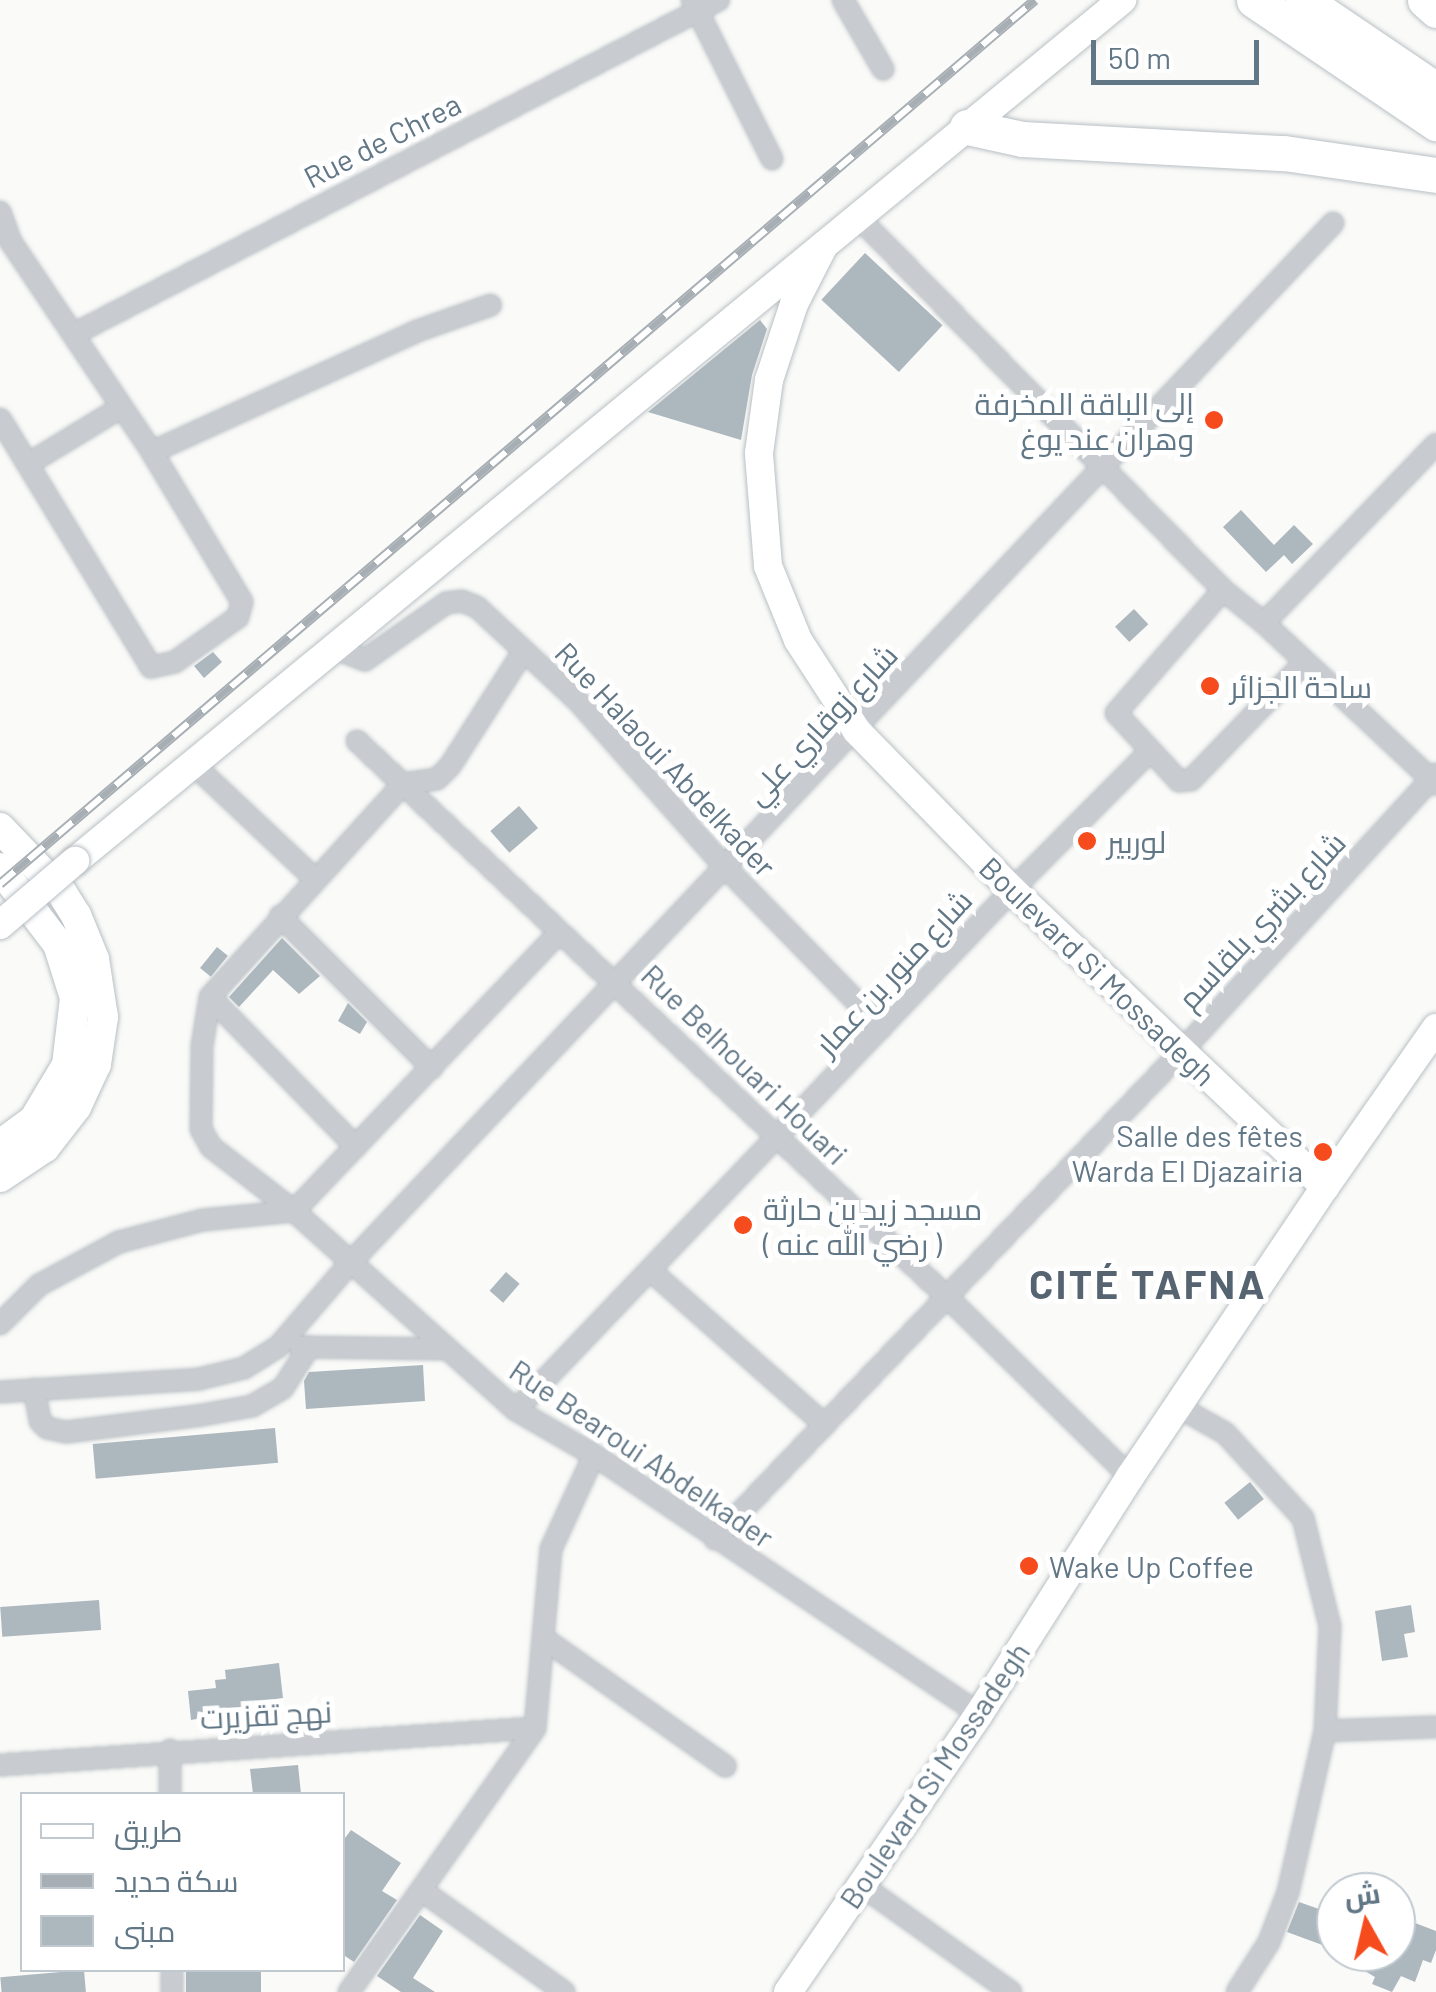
<!DOCTYPE html>
<html>
<head>
<meta charset="utf-8">
<style>
  body { margin:0 }
  #map { position:relative; width:1436px; height:1992px; overflow:hidden; background:#fafaf8; font-family:Barlow,Cairo,sans-serif }
  div>[style] { position:absolute }
  .building>* { inset:0; background:#adb7be; transform-origin:0 0 }
  .roads { filter:drop-shadow(0 0 2px #b9c0c5) drop-shadow(0 0 2px #b9c0c5) }
  .street>* { height:20px; margin:-10px; padding:0 10px; transform-origin:10px; border-radius:10px; background:#c8ccd0 }
  .secondary>* { height:28px; margin:-14px; padding:0 14px; transform-origin:14px; border-radius:14px; background:#fff }
  .primary>* { height:30px; margin:-15px; padding:0 15px; transform-origin:15px; border-radius:15px; background:#fff }
  .highway>* { height:35px; margin:-17.5px; padding:0 17.5px; transform-origin:17.5px; border-radius:17.5px; background:#fff }
  .rail>* { height:10px; margin-top:-5px; transform-origin:0; background:repeating-linear-gradient(90deg,#fff 0 19px,#a7afb5 0 38px); box-sizing:border-box; border-block:2px solid #a7afb5 }
  .bridges { filter:drop-shadow(0 0 2px #b9c0c5) drop-shadow(0 0 2px #b9c0c5) }
  .secondary-bridge>* { height:28px; margin:-14px; padding:0 14px; transform-origin:14px; border-radius:14px; background:#fff }
  .dots>* { width:28px; height:28px; translate:-50% -50%; box-sizing:border-box; border:5px solid #fff; border-radius:50% }
  span { translate:-50% -50%; white-space:nowrap; text-align:center; line-height:1.15; -webkit-text-stroke:10px #fff; paint-order:stroke }
  .street-label { font-size:30px; color:#627786 }
  .poi-label { font-size:30px; color:#627786 }
  .right { translate:-100% -50%; text-align:right }
  .left { translate:0 -50%; text-align:left }
  .district-label { font-size:40px; color:#556470; font-weight:700; letter-spacing:2.5px }
  .legend { position:absolute; left:20px; top:1792px; width:325px; height:180px; box-sizing:border-box; background:#fff; border:2px solid #c0c9cf; margin:0; padding:12px 18px; list-style:none; font-size:30px; color:#627786 }
  .legend li { display:flex; align-items:center; gap:20px; height:50px }
  .legend b { width:50px; border:2px solid #c0c9cf }
  .north { position:absolute; left:1316px; top:1872px; width:100px; height:100px; box-sizing:border-box; background:#fff; border:2px solid #c0c9cf; border-radius:50%; rotate:352deg; font-size:28px; font-weight:700; line-height:40px; text-align:center; color:#627786 }
  .north::after { content:''; display:block; margin:auto; width:35px; height:45px; background:#f64b1c; clip-path:polygon(50% 0,100% 100%,50% 72%,0 100%) }
  .scale { position:absolute; left:1091px; top:40px; width:168px; height:45px; box-sizing:border-box; border:5px solid #627786; border-top:0; padding-left:12px; font-size:30px; line-height:35px; white-space:nowrap; color:#627786; -webkit-text-stroke:8px #fff; paint-order:stroke }
</style>
</head>
<body>
<div id="map">
  <div class="building">
    <div style="left:865px;top:253px;width:106px;height:64px;rotate:43deg"></div>
    <div style="clip-path:polygon(760px 320px,767px 329px,752px 375px,741px 440px,648px 412px)"></div>
    <div style="clip-path:polygon(1241px 510px,1274px 545px,1294px 525px,1313px 544px,1292px 564px,1284px 555px,1266px 572px,1223px 527px)"></div>
    <div style="left:1134px;top:609px;width:21px;height:26px;rotate:47deg"></div>
    <div style="clip-path:polygon(213px 652px,222px 662px,204px 678px,194px 666px)"></div>
    <div style="left:519px;top:806px;width:29px;height:38px;rotate:49deg"></div>
    <div style="clip-path:polygon(282px 938px,320px 976px,299px 994px,273px 970px,239px 1007px,229px 997px)"></div>
    <div style="left:217px;top:947px;width:14px;height:27px;rotate:39deg"></div>
    <div style="clip-path:polygon(348px 1003px,367px 1022px,360px 1034px,338px 1021px)"></div>
    <div style="left:506px;top:1272px;width:18px;height:25px;rotate:41deg"></div>
    <div style="clip-path:polygon(423px 1365px,425px 1401px,306px 1409px,304px 1381px,309px 1372px)"></div>
    <div style="left:275px;top:1428px;width:35px;height:183px;rotate:85deg"></div>
    <div style="left:1250px;top:1482px;width:22px;height:33px;rotate:51deg"></div>
    <div style="left:99px;top:1600px;width:30px;height:99px;rotate:86deg"></div>
    <div style="clip-path:polygon(1411px 1605px,1415px 1632px,1404px 1634px,1408px 1657px,1382px 1661px,1375px 1611px)"></div>
    <div style="clip-path:polygon(279px 1663px,283px 1698px,253px 1702px,253px 1709px,191px 1720px,188px 1691px,216px 1688px,215px 1680px,226px 1679px,225px 1670px)"></div>
    <div style="clip-path:polygon(298px 1765px,301px 1794px,253px 1794px,250px 1769px)"></div>
    <div style="clip-path:polygon(351px 1830px,401px 1863px,382px 1891px,397px 1900px,354px 1962px,342px 1954px,342px 1842px)"></div>
    <div style="clip-path:polygon(1299px 1902px,1336px 1915px,1336px 1950px,1287px 1932px)"></div>
    <div style="clip-path:polygon(420px 1915px,443px 1931px,413px 1978px,435px 1992px,401px 1992px,377px 1976px)"></div>
    <div style="clip-path:polygon(1415px 1923px,1436px 1931px,1436px 1950px,1431px 1963px,1423px 1960px,1415px 1982px,1401px 1976px,1392px 1992px,1372px 1984px,1375px 1977px,1353px 1964px,1360px 1952px,1396px 1952px,1396px 1929px,1410px 1935px)"></div>
    <div style="left:84px;top:1970px;width:22px;height:84px;rotate:85deg"></div>
    <div style="left:186px;top:1970px;width:75px;height:22px"></div>
  </div>
  <div class="roads">
    <div class="street">
      <div style="left:692px;top:0;width:178px;rotate:63.3deg"></div>
      <div style="left:843px;top:0;width:80px;rotate:59.9deg"></div>
      <div style="left:0;top:212px;width:32px;rotate:70deg"></div>
      <div style="left:11px;top:242px;width:253px;rotate:56.1deg"></div>
      <div style="left:152px;top:452px;width:175px;rotate:59deg"></div>
      <div style="left:242px;top:602px;width:16px;rotate:105deg"></div>
      <div style="left:238px;top:617px;width:77px;rotate:144.5deg"></div>
      <div style="left:175px;top:662px;width:25px;rotate:168deg"></div>
      <div style="left:151px;top:667px;width:290px;rotate:-121.3deg"></div>
      <div style="left:858px;top:217px;width:522px;rotate:45.62deg"></div>
      <div style="left:1223px;top:590px;width:53px;rotate:38.8deg"></div>
      <div style="left:1264px;top:623px;width:236px;rotate:43.1deg"></div>
      <div style="left:74px;top:334px;width:726px;rotate:-27.38deg"></div>
      <div style="left:152px;top:452px;width:291px;rotate:-24.5deg"></div>
      <div style="left:417px;top:331px;width:78px;rotate:-19.4deg"></div>
      <div style="left:28px;top:464px;width:108px;rotate:-31.3deg"></div>
      <div style="left:1223px;top:590px;width:163px;rotate:131deg"></div>
      <div style="left:1116px;top:713px;width:93px;rotate:47.2deg"></div>
      <div style="left:1179px;top:781px;width:12px;rotate:-5deg"></div>
      <div style="left:1191px;top:780px;width:163px;rotate:-46deg"></div>
      <div style="left:1264px;top:623px;width:248px;rotate:-46.1deg"></div>
      <div style="left:336px;top:649px;width:31px;rotate:21deg"></div>
      <div style="left:365px;top:660px;width:99px;rotate:-35.1deg"></div>
      <div style="left:446px;top:603px;width:16px;rotate:-7deg"></div>
      <div style="left:462px;top:601px;width:16px;rotate:22deg"></div>
      <div style="left:477px;top:607px;width:139px;rotate:43deg"></div>
      <div style="left:579px;top:702px;width:222px;rotate:48.5deg"></div>
      <div style="left:726px;top:868px;width:223px;rotate:45.7deg"></div>
      <div style="left:523px;top:652px;width:135px;rotate:122.6deg"></div>
      <div style="left:450px;top:766px;width:18px;rotate:135deg"></div>
      <div style="left:437px;top:779px;width:34px;rotate:172deg"></div>
      <div style="left:403px;top:784px;width:287px;rotate:132.2deg"></div>
      <div style="left:210px;top:997px;width:50px;rotate:99.3deg"></div>
      <div style="left:202px;top:1046px;width:83px;rotate:90.7deg"></div>
      <div style="left:201px;top:1129px;width:21px;rotate:61deg"></div>
      <div style="left:211px;top:1147px;width:105px;rotate:37.6deg"></div>
      <div style="left:294px;top:1211px;width:298px;rotate:41.9deg"></div>
      <div style="left:516px;top:1410px;width:90px;rotate:30deg"></div>
      <div style="left:594px;top:1455px;width:464px;rotate:33.9deg"></div>
      <div style="left:357px;top:741px;width:812px;rotate:43.3deg"></div>
      <div style="left:948px;top:1298px;width:255px;rotate:44.5deg"></div>
      <div style="left:194px;top:765px;width:166px;rotate:43.3deg"></div>
      <div style="left:280px;top:916px;width:215px;rotate:45deg"></div>
      <div style="left:210px;top:997px;width:209px;rotate:45.8deg"></div>
      <div style="left:651px;top:1271px;width:231px;rotate:41.5deg"></div>
      <div style="left:0;top:1324px;width:55px;rotate:-45deg"></div>
      <div style="left:39px;top:1285px;width:91px;rotate:-28.3deg"></div>
      <div style="left:119px;top:1242px;width:87px;rotate:-14.7deg"></div>
      <div style="left:203px;top:1220px;width:91px;rotate:-5.6deg"></div>
      <div style="left:294px;top:1211px;width:384px;rotate:-46.4deg"></div>
      <div style="left:300px;top:1347px;width:147px;rotate:0.8deg"></div>
      <div style="left:34px;top:1389px;width:33px;rotate:79deg"></div>
      <div style="left:40px;top:1421px;width:10px;rotate:45deg"></div>
      <div style="left:47px;top:1428px;width:19px;rotate:12deg"></div>
      <div style="left:66px;top:1432px;width:137px;rotate:-7.1deg"></div>
      <div style="left:202px;top:1415px;width:51px;rotate:-10.2deg"></div>
      <div style="left:252px;top:1406px;width:36px;rotate:-30deg"></div>
      <div style="left:283px;top:1388px;width:49px;rotate:-57.6deg"></div>
      <div style="left:0;top:1392px;width:199px;rotate:-3.7deg"></div>
      <div style="left:199px;top:1379px;width:46px;rotate:-13.7deg"></div>
      <div style="left:244px;top:1368px;width:40px;rotate:-32deg"></div>
      <div style="left:278px;top:1347px;width:111px;rotate:-49.4deg"></div>
      <div style="left:350px;top:1263px;width:1431px;rotate:-46.61deg"></div>
      <div style="left:1177px;top:1406px;width:55px;rotate:29.4deg"></div>
      <div style="left:1225px;top:1433px;width:115px;rotate:47.5deg"></div>
      <div style="left:1303px;top:1518px;width:111px;rotate:76deg"></div>
      <div style="left:1330px;top:1626px;width:105px;rotate:92.7deg"></div>
      <div style="left:1325px;top:1731px;width:165px;rotate:102.9deg"></div>
      <div style="left:1288px;top:1892px;width:53px;rotate:110.8deg"></div>
      <div style="left:1269px;top:1942px;width:59px;rotate:122.6deg"></div>
      <div style="left:516px;top:1410px;width:719px;rotate:-46.35deg"></div>
      <div style="left:1012px;top:890px;width:196px;rotate:-45.2deg"></div>
      <div style="left:715px;top:1539px;width:674px;rotate:-46.26deg"></div>
      <div style="left:1181px;top:1052px;width:377px;rotate:-47.5deg"></div>
      <div style="left:543px;top:1638px;width:223px;rotate:35.1deg"></div>
      <div style="left:535px;top:1728px;width:180px;rotate:-84.9deg"></div>
      <div style="left:551px;top:1549px;width:103px;rotate:-65.4deg"></div>
      <div style="left:1325px;top:1731px;width:111px;rotate:-2.1deg"></div>
      <div style="left:170px;top:1750px;width:44px;rotate:90deg"></div>
      <div style="left:0;top:1765px;width:536px;rotate:-3.96deg"></div>
      <div style="left:861px;top:1885px;width:184px;rotate:35.5deg"></div>
      <div style="left:421px;top:1890px;width:176px;rotate:35.5deg"></div>
      <div style="left:172px;top:1970px;width:22px;rotate:90deg"></div>
      <div style="left:349px;top:1992px;width:323px;rotate:-54.8deg"></div>
    </div>
    <div class="secondary">
      <div style="left:75px;top:861px;width:1356px;rotate:-39.43deg"></div>
      <div style="left:1325px;top:1187px;width:194px;rotate:-55.1deg"></div>
      <div style="left:788px;top:1992px;width:337px;rotate:-55.5deg"></div>
      <div style="left:979px;top:1714px;width:281px;rotate:-57.5deg"></div>
      <div style="left:1130px;top:1477px;width:349px;rotate:-56.1deg"></div>
      <div style="left:1325px;top:1187px;width:431px;rotate:-136.5deg"></div>
      <div style="left:1012px;top:890px;width:222px;rotate:-134.3deg"></div>
      <div style="left:857px;top:731px;width:108px;rotate:-123deg"></div>
      <div style="left:798px;top:640px;width:80px;rotate:-112.1deg"></div>
      <div style="left:768px;top:566px;width:113px;rotate:-94.6deg"></div>
      <div style="left:759px;top:453px;width:74px;rotate:-82.2deg"></div>
      <div style="left:769px;top:380px;width:80px;rotate:-71.8deg"></div>
      <div style="left:794px;top:304px;width:66px;rotate:-63deg"></div>
    </div>
    <div class="primary">
      <div style="left:0;top:828px;width:90px;rotate:46.4deg"></div>
      <div style="left:62px;top:893px;width:26px;rotate:58deg"></div>
      <div style="left:76px;top:915px;width:48px;rotate:67.8deg"></div>
      <div style="left:94px;top:959px;width:59px;rotate:81.2deg"></div>
      <div style="left:103px;top:1017px;width:48px;rotate:98.5deg"></div>
      <div style="left:96px;top:1064px;width:47px;rotate:114.9deg"></div>
      <div style="left:76px;top:1107px;width:51px;rotate:127.8deg"></div>
      <div style="left:45px;top:1147px;width:54px;rotate:146.3deg"></div>
      <div style="left:0;top:868px;width:96px;rotate:52.7deg"></div>
      <div style="left:58px;top:944px;width:57px;rotate:72.5deg"></div>
      <div style="left:75px;top:998px;width:67px;rotate:96.8deg"></div>
      <div style="left:67px;top:1065px;width:64px;rotate:121deg"></div>
      <div style="left:34px;top:1120px;width:42px;rotate:143.7deg"></div>
    </div>
    <div class="highway">
      <div style="left:1254px;top:0;width:220px;rotate:34.1deg"></div>
      <div style="left:1303px;top:0;width:161px;rotate:34.1deg"></div>
      <div style="left:1425px;top:0;width:15px;rotate:42deg"></div>
      <div style="left:967px;top:127px;width:56px;rotate:12.3deg"></div>
      <div style="left:1022px;top:139px;width:262px;rotate:3.1deg"></div>
      <div style="left:1284px;top:153px;width:154px;rotate:8.2deg"></div>
    </div>
  </div>
  <div class="rail">
    <div style="left:0;top:884px;width:1361px;rotate:-40.5deg"></div>
  </div>
  <div class="bridges">
    <div class="secondary-bridge">
      <div style="left:0;top:925px;width:99px;rotate:-40.5deg"></div>
    </div>
  </div>
  <div class="dots">
    <div style="left:1214px;top:420px;background:#f64b1c"></div>
    <div style="left:1210px;top:686px;background:#f64b1c"></div>
    <div style="left:1087px;top:841px;background:#f64b1c"></div>
    <div style="left:1323px;top:1152px;background:#f64b1c"></div>
    <div style="left:743px;top:1225px;background:#f64b1c"></div>
    <div style="left:1029px;top:1566px;background:#f64b1c"></div>
  </div>
  <div class="street-label">
    <span style="left:382px;top:140px;rotate:-27deg">Rue de Chrea</span>
    <span style="left:821px;top:724px;rotate:-47deg">شارع زوقاري علي</span>
    <span style="left:666px;top:759px;rotate:47deg">Rue Halaoui Abdelkader</span>
    <span style="left:1261px;top:920px;rotate:-47deg">شارع بشري بلقاسم</span>
    <span style="left:1098px;top:971px;rotate:44deg">Boulevard Si Mossadegh</span>
    <span style="left:893px;top:972px;rotate:-47deg">شارع منور بن عمار</span>
    <span style="left:745px;top:1064px;rotate:44deg">Rue Belhouari Houari</span>
    <span style="left:642px;top:1453px;rotate:34deg">Rue Bearoui Abdelkader</span>
    <span style="left:266px;top:1714px;rotate:-3deg">نهج تقزيرت</span>
    <span style="left:934px;top:1775px;rotate:-56deg">Boulevard Si Mossadegh</span>
  </div>
  <div class="poi-label">
    <span class="right" style="left:1194px;top:420px">إلى الباقة المخرفة<br>وهران عند يوغ</span>
    <span class="left" style="left:1230px;top:686px">ساحة الجزائر</span>
    <span class="left" style="left:1107px;top:841px">لوربير</span>
    <span class="right" style="left:1303px;top:1152px">Salle des fêtes<br>Warda El Djazairia</span>
    <span class="left" style="left:763px;top:1225px">مسجد زيد بن حارثة<br>( رضي الله عنه )</span>
    <span class="left" style="left:1049px;top:1566px">Wake Up Coffee</span>
  </div>
  <div class="district-label">
    <span style="left:1148px;top:1283px">CITÉ TAFNA</span>
  </div>
  <ul class="legend">
  <li><b style="height:12px;background:#fff"></b>طريق</li>
  <li><b style="height:12px;background:#a7afb5"></b>سكة حديد</li>
  <li><b style="height:28px;background:#adb7be"></b>مبنى</li>
  </ul>
  <div class="north">ش</div>
  <div class="scale">50 m</div>
</div>
</body>
</html>
